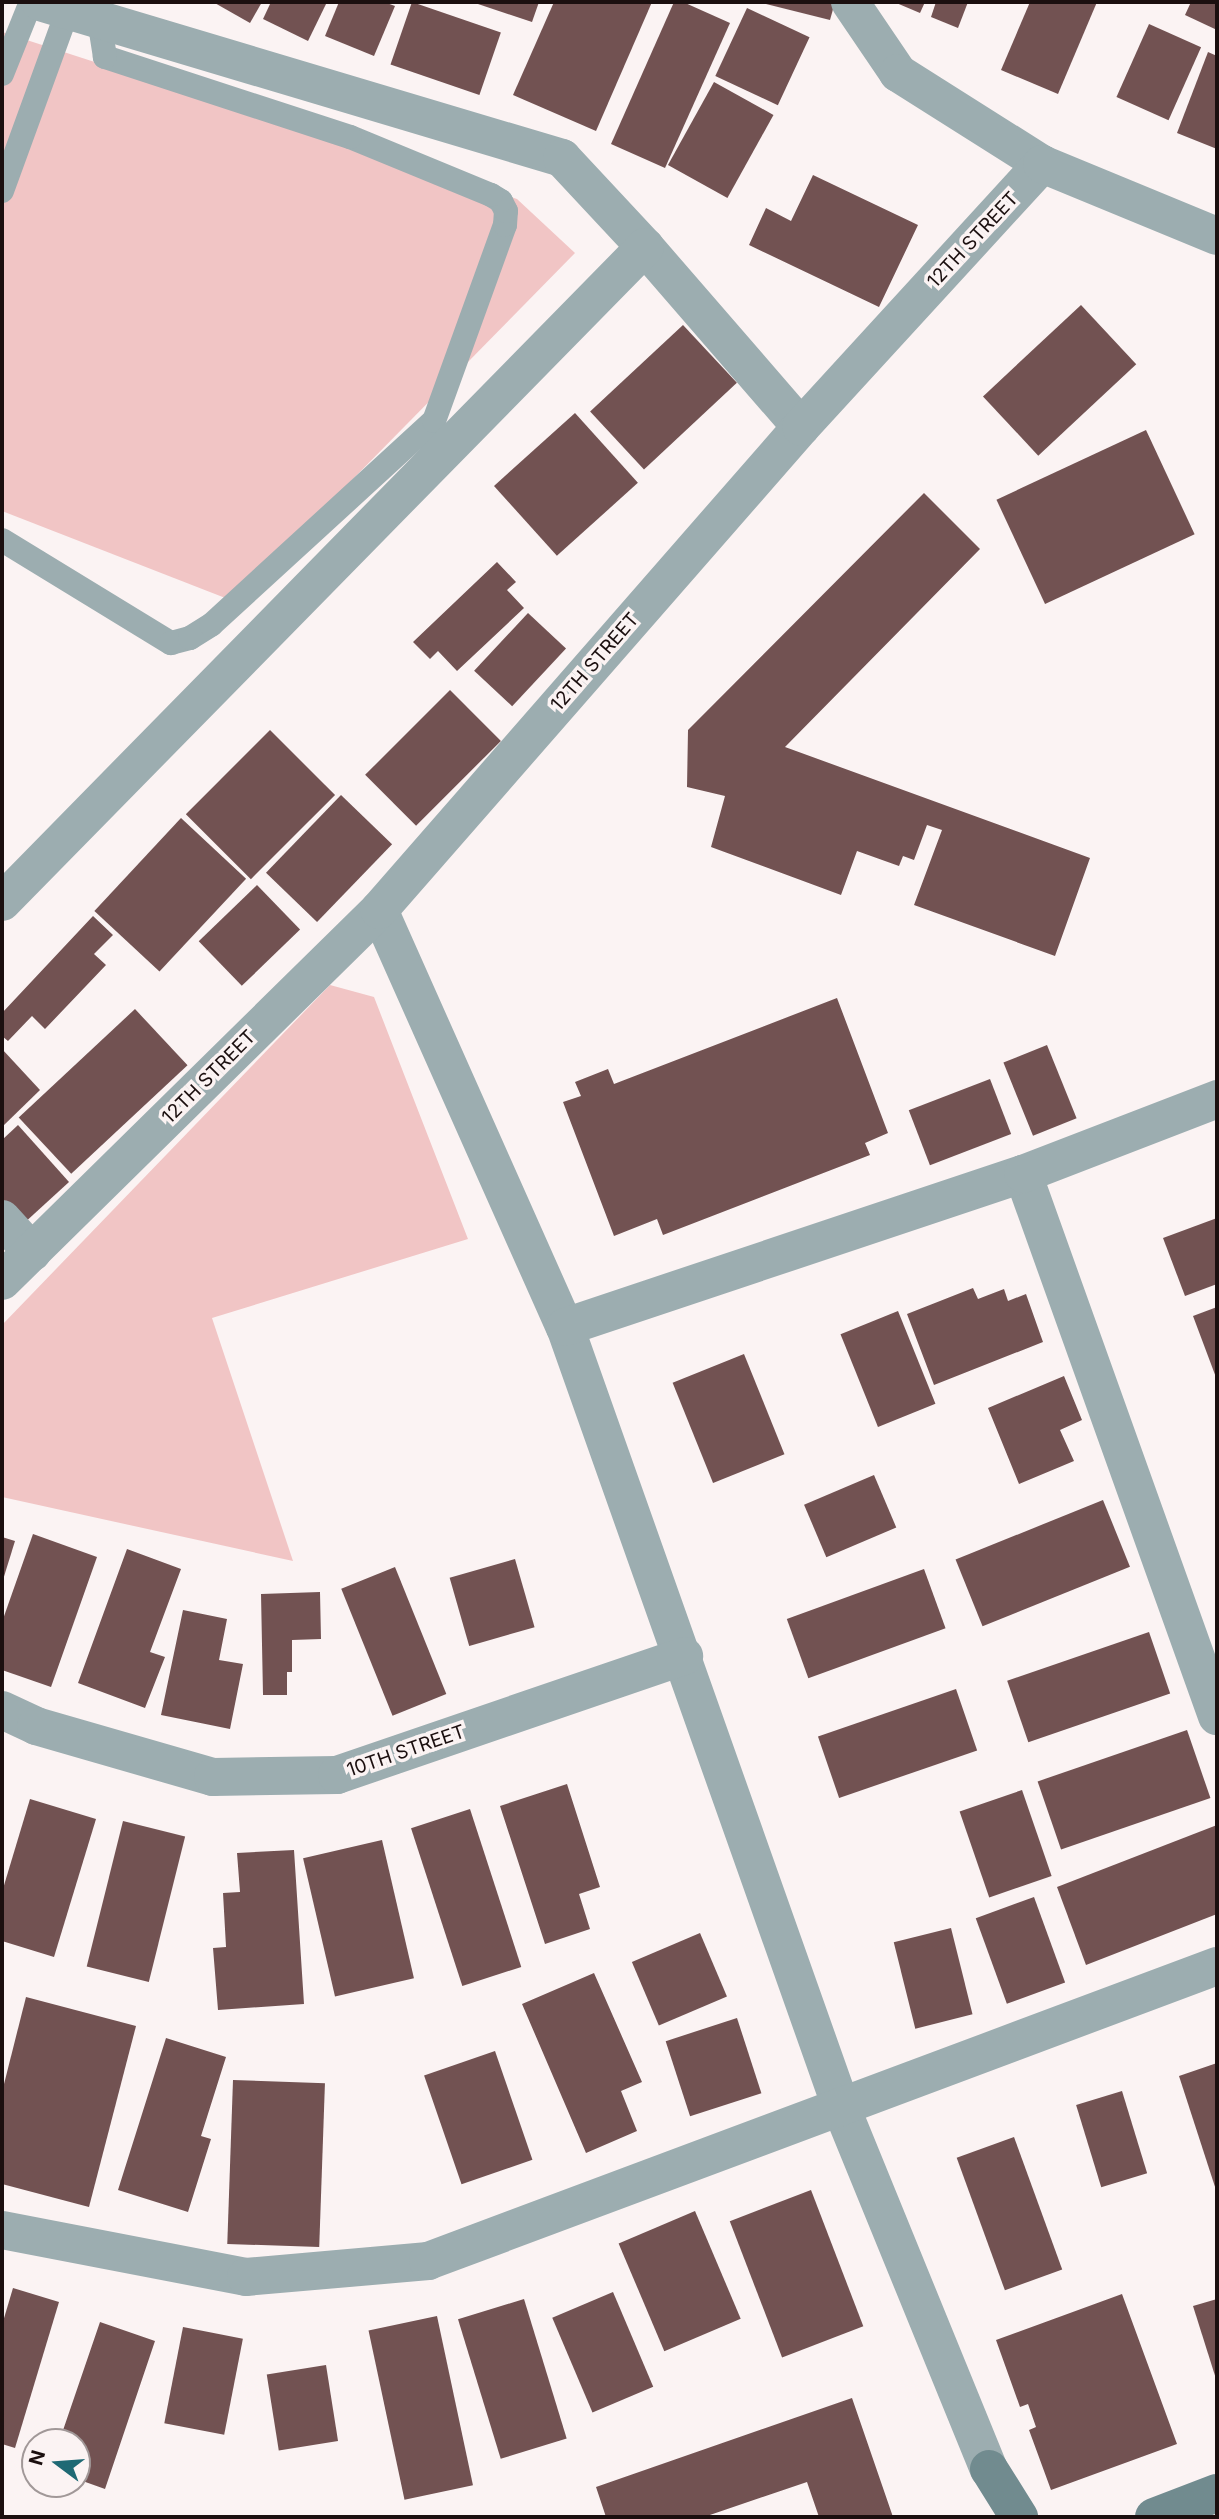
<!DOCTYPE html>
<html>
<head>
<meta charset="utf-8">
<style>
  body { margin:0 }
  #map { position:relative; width:1219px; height:2519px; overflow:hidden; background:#fbf3f3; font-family:Inter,sans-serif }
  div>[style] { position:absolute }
  .green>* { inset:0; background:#f1c5c5 }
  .building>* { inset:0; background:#725252; transform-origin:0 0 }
  .lane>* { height:24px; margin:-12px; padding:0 12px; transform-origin:12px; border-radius:12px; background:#9cadb0 }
  .street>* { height:38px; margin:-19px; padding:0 19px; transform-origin:19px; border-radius:19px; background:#9cadb0 }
  .secondary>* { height:38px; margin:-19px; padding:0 19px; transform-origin:19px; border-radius:19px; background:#718b8f }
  span { translate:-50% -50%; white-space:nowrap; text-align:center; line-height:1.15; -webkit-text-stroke:7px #fbf3f3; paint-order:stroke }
  .street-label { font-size:19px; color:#1b0f0f }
  .frame { position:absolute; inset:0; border:4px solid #1b0f0f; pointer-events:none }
  .north { position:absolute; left:21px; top:2428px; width:70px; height:70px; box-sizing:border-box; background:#fbf3f3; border:2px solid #a19898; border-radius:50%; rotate:286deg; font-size:19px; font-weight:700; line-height:28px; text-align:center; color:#1b0f0f }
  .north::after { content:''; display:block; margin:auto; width:24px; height:32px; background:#1f6974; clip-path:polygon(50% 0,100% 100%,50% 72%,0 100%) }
</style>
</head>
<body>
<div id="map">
  <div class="green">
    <div style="clip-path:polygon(2px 32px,517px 199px,575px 253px,233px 601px,2px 511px)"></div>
    <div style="clip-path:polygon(330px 985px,374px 997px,468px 1239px,212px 1318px,293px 1561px,2px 1497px,2px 1325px)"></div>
  </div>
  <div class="building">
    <div style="clip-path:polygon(213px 2px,262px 2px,250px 23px)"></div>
    <div style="clip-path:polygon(271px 2px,327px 2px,308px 41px,263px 19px)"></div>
    <div style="clip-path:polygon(339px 2px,384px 2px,395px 6px,374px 56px,325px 36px)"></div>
    <div style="left:412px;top:2px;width:94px;height:66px;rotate:19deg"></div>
    <div style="clip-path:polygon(472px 2px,539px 2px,532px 22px)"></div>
    <div style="clip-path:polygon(554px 2px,652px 2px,596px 131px,513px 95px)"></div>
    <div style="clip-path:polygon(674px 2px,683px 2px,730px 23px,665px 168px,611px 144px)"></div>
    <div style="clip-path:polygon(758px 2px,835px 2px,830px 20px)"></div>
    <div style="clip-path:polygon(894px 2px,925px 2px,920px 13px)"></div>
    <div style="clip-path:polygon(936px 2px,968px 2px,958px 28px,931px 17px)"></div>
    <div style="clip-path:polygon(1030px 2px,1097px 2px,1058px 94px,1001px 70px)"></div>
    <div style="clip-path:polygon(1191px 2px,1217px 2px,1217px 30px,1185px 15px)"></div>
    <div style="left:747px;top:8px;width:69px;height:75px;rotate:25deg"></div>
    <div style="left:1149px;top:24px;width:57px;height:80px;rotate:24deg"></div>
    <div style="clip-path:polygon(1208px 52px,1217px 56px,1217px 149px,1177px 133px)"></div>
    <div style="left:714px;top:82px;width:68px;height:95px;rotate:29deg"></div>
    <div style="clip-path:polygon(813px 175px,918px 225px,879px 307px,749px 245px,766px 208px,791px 221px)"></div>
    <div style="left:1081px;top:305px;width:81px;height:134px;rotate:47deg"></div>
    <div style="left:683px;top:325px;width:79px;height:127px;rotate:47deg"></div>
    <div style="left:575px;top:413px;width:94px;height:109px;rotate:48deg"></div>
    <div style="left:1146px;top:430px;width:115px;height:165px;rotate:65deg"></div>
    <div style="clip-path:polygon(924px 493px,980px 549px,785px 747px,1090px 858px,1055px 956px,914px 905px,942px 830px,927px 825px,914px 860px,903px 856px,899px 866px,857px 851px,841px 895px,711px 847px,725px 796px,687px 787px,688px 730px)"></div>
    <div style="clip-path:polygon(497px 562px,516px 582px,507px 590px,524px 608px,457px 671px,438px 651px,430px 659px,413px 642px)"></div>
    <div style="left:528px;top:613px;width:52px;height:79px;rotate:43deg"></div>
    <div style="left:450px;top:690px;width:72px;height:120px;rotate:45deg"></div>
    <div style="left:270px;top:730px;width:92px;height:119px;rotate:45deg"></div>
    <div style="left:341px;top:795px;width:71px;height:108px;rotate:44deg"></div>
    <div style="left:181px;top:818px;width:89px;height:127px;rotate:43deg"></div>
    <div style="left:257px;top:885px;width:62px;height:81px;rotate:46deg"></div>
    <div style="clip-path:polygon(93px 916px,113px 935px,94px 954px,106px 965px,45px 1029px,32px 1016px,8px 1041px,2px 1036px,2px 1013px)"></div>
    <div style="clip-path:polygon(837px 998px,888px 1133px,865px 1143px,870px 1155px,663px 1235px,657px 1219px,614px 1236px,563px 1102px,581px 1096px,575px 1082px,608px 1069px,614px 1084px)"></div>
    <div style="left:135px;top:1009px;width:77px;height:159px;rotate:47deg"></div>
    <div style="left:1047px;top:1045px;width:79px;height:47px;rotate:68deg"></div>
    <div style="clip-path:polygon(2px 1049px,40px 1090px,2px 1127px)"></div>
    <div style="left:990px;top:1079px;width:59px;height:87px;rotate:69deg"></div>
    <div style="clip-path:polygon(18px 1125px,69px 1182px,22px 1225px,2px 1203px,2px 1140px)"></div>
    <div style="clip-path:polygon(1217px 1218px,1217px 1284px,1185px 1296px,1163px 1238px)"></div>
    <div style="clip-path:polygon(973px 1288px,978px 1299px,1004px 1289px,1008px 1301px,1026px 1294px,1043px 1342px,934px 1385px,907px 1314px)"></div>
    <div style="clip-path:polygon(1217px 1307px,1217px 1380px,1193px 1316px)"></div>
    <div style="left:898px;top:1311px;width:100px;height:62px;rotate:68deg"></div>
    <div style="left:744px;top:1354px;width:108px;height:77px;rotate:68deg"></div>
    <div style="clip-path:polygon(1064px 1376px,1082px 1420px,1060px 1430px,1074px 1461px,1019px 1484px,988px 1408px)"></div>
    <div style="left:874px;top:1475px;width:57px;height:76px;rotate:67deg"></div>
    <div style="left:1103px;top:1500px;width:72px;height:159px;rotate:68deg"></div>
    <div style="clip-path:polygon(33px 1534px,97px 1557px,51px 1687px,2px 1670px,2px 1622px)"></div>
    <div style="clip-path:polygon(2px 1537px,15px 1541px,2px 1583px)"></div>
    <div style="clip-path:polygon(127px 1549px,181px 1569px,150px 1652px,165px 1657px,145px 1708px,78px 1683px)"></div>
    <div style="left:515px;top:1559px;width:71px;height:68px;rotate:74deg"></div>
    <div style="left:395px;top:1567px;width:137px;height:58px;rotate:68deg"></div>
    <div style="left:924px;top:1569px;width:63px;height:146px;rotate:70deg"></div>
    <div style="clip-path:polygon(320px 1592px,321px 1639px,292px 1640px,292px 1672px,287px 1672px,287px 1695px,263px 1695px,261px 1594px)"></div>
    <div style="clip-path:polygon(183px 1610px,227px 1619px,219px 1660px,243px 1664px,230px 1729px,161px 1715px)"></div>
    <div style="left:1149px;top:1632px;width:65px;height:150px;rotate:71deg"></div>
    <div style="left:956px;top:1689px;width:65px;height:146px;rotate:71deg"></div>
    <div style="left:1187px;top:1730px;width:72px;height:158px;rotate:71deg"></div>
    <div style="clip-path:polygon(567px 1784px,600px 1887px,579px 1894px,590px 1929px,545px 1944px,500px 1806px)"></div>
    <div style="left:1022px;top:1790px;width:91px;height:66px;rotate:71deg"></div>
    <div style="clip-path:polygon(30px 1799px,96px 1819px,54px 1957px,2px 1941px,2px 1892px)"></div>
    <div style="left:470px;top:1809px;width:166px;height:62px;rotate:72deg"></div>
    <div style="left:123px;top:1821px;width:64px;height:150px;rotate:14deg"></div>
    <div style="clip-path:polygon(1217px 1825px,1217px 1914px,1086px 1965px,1057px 1887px)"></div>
    <div style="left:382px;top:1840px;width:142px;height:81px;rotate:77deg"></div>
    <div style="clip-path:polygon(294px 1850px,304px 2004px,218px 2010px,213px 1948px,226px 1947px,223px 1893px,240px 1892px,237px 1853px)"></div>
    <div style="left:1034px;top:1897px;width:91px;height:62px;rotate:70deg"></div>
    <div style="left:951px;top:1928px;width:89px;height:59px;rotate:76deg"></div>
    <div style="left:700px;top:1933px;width:69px;height:74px;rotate:67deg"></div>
    <div style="clip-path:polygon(594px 1973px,642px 2082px,621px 2091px,637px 2131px,586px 2153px,522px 2004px)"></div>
    <div style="clip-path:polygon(26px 1997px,136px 2026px,89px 2207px,2px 2184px,2px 2092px)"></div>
    <div style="left:737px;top:2018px;width:79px;height:75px;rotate:72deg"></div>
    <div style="clip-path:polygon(166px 2038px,226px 2057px,201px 2136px,211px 2139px,188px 2212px,118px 2190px)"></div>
    <div style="left:495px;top:2051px;width:115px;height:75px;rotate:71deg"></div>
    <div style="clip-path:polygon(1217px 2063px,1217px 2193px,1179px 2076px)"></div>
    <div style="left:233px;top:2080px;width:92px;height:164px;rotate:2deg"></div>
    <div style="left:1122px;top:2091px;width:86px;height:48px;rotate:73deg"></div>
    <div style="left:1014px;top:2137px;width:141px;height:61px;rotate:70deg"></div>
    <div style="left:811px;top:2190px;width:146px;height:87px;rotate:69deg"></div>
    <div style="left:695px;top:2211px;width:117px;height:83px;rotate:67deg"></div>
    <div style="clip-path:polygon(13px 2288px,59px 2302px,15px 2448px,2px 2444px,2px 2325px)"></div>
    <div style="left:613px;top:2292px;width:103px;height:66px;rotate:67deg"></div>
    <div style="clip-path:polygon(1122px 2294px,1177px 2444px,1051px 2490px,1029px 2430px,1036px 2427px,1028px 2404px,1020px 2407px,996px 2340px)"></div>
    <div style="left:524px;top:2299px;width:146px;height:69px;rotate:73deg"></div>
    <div style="clip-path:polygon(1217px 2299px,1217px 2382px,1193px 2306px)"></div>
    <div style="left:437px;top:2316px;width:173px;height:70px;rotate:78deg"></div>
    <div style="clip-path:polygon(100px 2322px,155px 2341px,105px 2489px,77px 2479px,77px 2442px,59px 2442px)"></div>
    <div style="left:183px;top:2327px;width:61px;height:98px;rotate:11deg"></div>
    <div style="left:326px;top:2365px;width:77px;height:60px;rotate:81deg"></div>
    <div style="clip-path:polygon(852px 2398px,893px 2517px,819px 2517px,807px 2482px,704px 2517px,606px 2517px,596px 2487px)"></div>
  </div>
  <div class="lane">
    <div style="left:2px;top:74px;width:78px;rotate:-68.1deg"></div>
    <div style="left:2px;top:191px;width:193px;rotate:-70deg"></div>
    <div style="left:2px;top:540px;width:198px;rotate:31.4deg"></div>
    <div style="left:171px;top:643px;width:20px;rotate:-15deg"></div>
    <div style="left:190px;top:638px;width:25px;rotate:-32deg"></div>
    <div style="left:211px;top:625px;width:302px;rotate:-42.5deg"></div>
    <div style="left:434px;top:421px;width:208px;rotate:-70.1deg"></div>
    <div style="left:505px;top:225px;width:14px;rotate:-86deg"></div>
    <div style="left:506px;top:211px;width:11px;rotate:-117deg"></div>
    <div style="left:501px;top:201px;width:12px;rotate:-149deg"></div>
    <div style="left:491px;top:195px;width:152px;rotate:-157.6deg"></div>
    <div style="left:350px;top:137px;width:258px;rotate:-161.9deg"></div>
    <div style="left:105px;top:57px;width:37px;rotate:-99deg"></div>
  </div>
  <div class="street">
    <div style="left:40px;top:2px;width:545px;rotate:16.64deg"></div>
    <div style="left:562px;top:158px;width:122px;rotate:47deg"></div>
    <div style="left:645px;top:247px;width:238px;rotate:49.1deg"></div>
    <div style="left:850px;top:2px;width:86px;rotate:55.9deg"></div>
    <div style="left:898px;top:73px;width:170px;rotate:32.3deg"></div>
    <div style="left:2px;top:902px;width:918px;rotate:-45.53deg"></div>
    <div style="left:379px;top:910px;width:457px;rotate:66deg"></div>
    <div style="left:565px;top:1327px;width:827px;rotate:70.51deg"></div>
    <div style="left:841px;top:2107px;width:391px;rotate:67.8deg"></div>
    <div style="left:1023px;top:1174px;width:576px;rotate:70.31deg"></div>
    <div style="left:2px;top:1219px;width:45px;rotate:47.7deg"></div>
    <div style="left:2px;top:1281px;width:529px;rotate:-44.54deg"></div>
    <div style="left:379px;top:910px;width:641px;rotate:-48.86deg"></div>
    <div style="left:801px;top:427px;width:357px;rotate:-47.5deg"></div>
    <div style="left:1042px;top:164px;width:189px;rotate:22.4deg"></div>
    <div style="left:565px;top:1327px;width:483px;rotate:-18.5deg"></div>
    <div style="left:1023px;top:1174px;width:208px;rotate:-21.1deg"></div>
    <div style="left:2px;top:1710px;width:38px;rotate:25deg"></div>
    <div style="left:36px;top:1726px;width:184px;rotate:16.1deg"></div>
    <div style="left:213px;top:1777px;width:124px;rotate:-0.9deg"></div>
    <div style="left:337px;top:1775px;width:367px;rotate:-18.9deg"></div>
    <div style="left:2px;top:2230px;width:248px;rotate:10.9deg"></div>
    <div style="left:246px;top:2277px;width:183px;rotate:-5deg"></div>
    <div style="left:428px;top:2261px;width:842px;rotate:-20.5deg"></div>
  </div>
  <div class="secondary">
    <div style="left:989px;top:2469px;width:57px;rotate:58deg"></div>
    <div style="left:1154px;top:2517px;width:67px;rotate:-20.9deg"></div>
  </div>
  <div class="street-label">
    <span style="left:973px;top:240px;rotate:-47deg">12TH STREET</span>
    <span style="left:595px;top:662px;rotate:-49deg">12TH STREET</span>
    <span style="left:209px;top:1077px;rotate:-45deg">12TH STREET</span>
    <span style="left:406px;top:1751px;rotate:-19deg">10TH STREET</span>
  </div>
  <div class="frame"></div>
  <div class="north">N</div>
</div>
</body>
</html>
